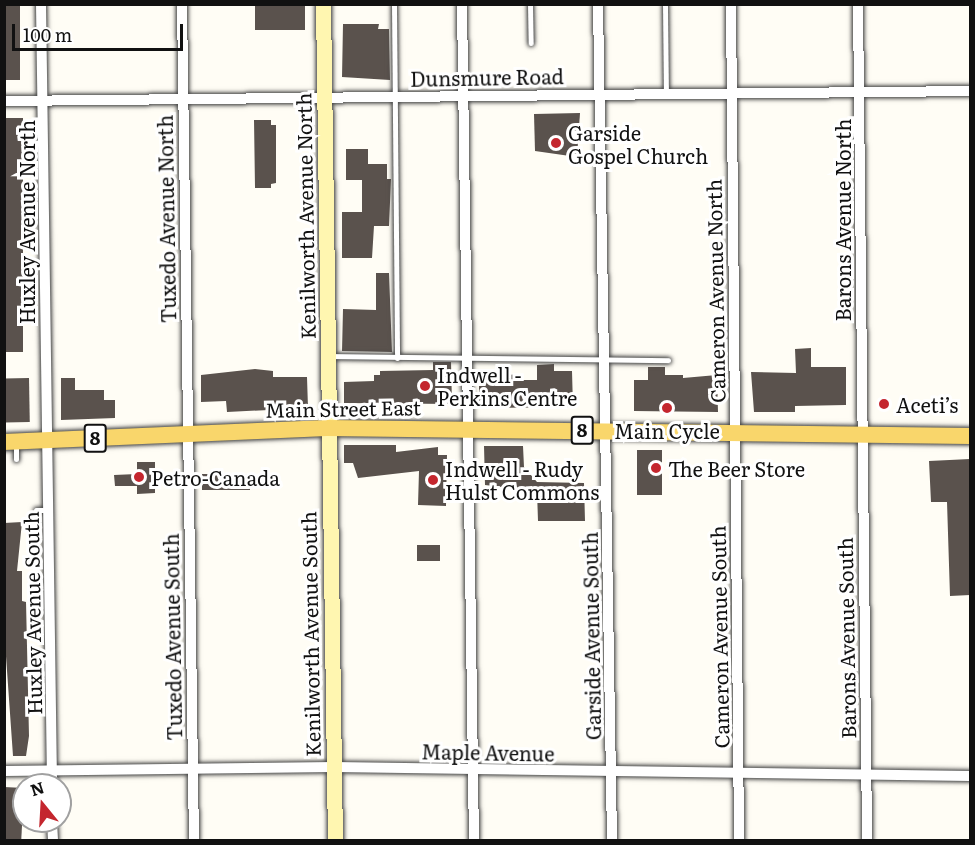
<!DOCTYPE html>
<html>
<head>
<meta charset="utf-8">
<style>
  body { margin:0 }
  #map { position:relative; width:975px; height:845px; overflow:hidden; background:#fffdf5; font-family:Literata,serif }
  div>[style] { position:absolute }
  .building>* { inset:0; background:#5a524d; transform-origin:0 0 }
  .roads { filter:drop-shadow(0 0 2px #444) drop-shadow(0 0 2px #444) }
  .lane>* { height:5px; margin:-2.5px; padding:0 2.5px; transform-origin:2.5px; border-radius:2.5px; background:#fff }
  .street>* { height:10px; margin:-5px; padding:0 5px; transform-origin:5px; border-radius:5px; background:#fff }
  .secondary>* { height:15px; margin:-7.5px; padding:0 7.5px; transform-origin:7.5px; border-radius:7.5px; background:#fff6b0 }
  .primary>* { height:16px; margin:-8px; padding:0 8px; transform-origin:8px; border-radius:8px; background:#f9d66b }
  .dots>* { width:16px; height:16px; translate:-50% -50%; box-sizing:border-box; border:3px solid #fff; border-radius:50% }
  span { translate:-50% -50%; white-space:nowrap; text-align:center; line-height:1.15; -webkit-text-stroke:6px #fff; paint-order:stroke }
  .shield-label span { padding:2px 4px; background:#fff; border:2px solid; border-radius:4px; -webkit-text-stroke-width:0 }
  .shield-label { font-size:18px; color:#111; font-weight:700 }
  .street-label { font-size:20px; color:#111 }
  .poi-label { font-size:20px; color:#111 }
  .left { translate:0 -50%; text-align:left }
  .frame { position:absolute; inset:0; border:6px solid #111; pointer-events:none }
  .north { position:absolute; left:12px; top:773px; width:60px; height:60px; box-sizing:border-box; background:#fff; border:2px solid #a0a0a0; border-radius:50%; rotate:342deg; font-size:16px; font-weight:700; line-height:24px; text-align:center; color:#111 }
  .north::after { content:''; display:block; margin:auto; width:21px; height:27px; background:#c4262e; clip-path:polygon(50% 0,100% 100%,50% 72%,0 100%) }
  .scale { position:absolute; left:12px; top:24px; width:171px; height:27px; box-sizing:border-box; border:3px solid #111; border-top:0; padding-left:8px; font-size:18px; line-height:21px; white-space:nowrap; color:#111; -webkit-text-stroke:4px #fff; paint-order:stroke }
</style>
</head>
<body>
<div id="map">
  <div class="building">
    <div style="left:4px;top:5px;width:16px;height:75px"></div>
    <div style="left:305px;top:5px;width:25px;height:50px;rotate:90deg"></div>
    <div style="clip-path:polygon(343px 24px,379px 24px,378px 29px,389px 29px,390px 80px,342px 77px)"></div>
    <div style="clip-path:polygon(580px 113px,577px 157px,535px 151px,534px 114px)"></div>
    <div style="left:4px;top:118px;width:19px;height:234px"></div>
    <div style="clip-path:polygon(254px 120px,271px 120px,271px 125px,276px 125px,276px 183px,271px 184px,271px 188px,255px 188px)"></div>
    <div style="clip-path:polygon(346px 149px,368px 149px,368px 164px,387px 164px,387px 179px,391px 179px,389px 226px,374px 226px,372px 258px,342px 258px,342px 212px,362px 212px,362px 180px,346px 180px)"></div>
    <div style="clip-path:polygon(376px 273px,389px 273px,392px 352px,342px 351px,343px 309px,376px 310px)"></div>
    <div style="clip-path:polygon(811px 348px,811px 367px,846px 367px,846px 405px,795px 406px,795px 412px,754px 412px,751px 372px,796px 373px,795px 349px)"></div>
    <div style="clip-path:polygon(433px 362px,451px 362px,452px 404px,344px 403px,344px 382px,374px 381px,374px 375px,380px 375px,380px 371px,433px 370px)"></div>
    <div style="clip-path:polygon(554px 364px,554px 371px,572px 371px,573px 407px,479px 408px,479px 378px,508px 381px,508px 375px,518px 374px,518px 380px,537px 380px,537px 365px)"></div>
    <div style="clip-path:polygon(648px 367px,665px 367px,665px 375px,683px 375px,683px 378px,717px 375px,718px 412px,634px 411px,634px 380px,648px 380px)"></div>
    <div style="clip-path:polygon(255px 369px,273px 371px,273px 377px,307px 377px,308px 408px,227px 412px,226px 401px,201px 402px,201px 375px)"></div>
    <div style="left:29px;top:378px;width:44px;height:25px;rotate:89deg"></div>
    <div style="clip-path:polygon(61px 378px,75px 378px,75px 390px,104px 390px,104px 400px,115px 400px,115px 418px,61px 420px)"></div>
    <div style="clip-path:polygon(344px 445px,396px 445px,396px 452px,438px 447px,438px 455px,447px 455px,446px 506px,418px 505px,419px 471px,358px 478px,353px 463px,344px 463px)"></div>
    <div style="clip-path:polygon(484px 446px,523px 446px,524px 467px,537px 482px,584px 483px,585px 521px,538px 521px,537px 491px,485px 485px)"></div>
    <div style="left:637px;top:450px;width:25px;height:45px"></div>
    <div style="clip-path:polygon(970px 459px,970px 595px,950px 596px,947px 502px,931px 502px,929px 461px)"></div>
    <div style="clip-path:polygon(137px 462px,155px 462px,155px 493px,137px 494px,137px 486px,115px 486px,114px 475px,137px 474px)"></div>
    <div style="left:250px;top:474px;width:16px;height:48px;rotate:90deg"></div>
    <div style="clip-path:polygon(22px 522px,17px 571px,22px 571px,22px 601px,26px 602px,29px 736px,26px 756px,13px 756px,4px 628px,4px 523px)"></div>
    <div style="left:440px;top:545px;width:16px;height:23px;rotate:90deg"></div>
    <div style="left:4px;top:787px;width:20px;height:53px;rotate:3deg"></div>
  </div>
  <div class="roads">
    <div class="lane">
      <div style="left:394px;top:4px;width:354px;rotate:89.5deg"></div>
      <div style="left:530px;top:4px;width:39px;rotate:89deg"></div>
      <div style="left:665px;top:4px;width:89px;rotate:89.4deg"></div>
      <div style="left:329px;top:356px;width:339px;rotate:0.7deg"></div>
      <div style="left:16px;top:443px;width:16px;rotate:90deg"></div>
      <div style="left:36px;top:510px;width:13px"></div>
    </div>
    <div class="street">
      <div style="left:41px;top:4px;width:781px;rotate:89.19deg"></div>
      <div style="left:182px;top:4px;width:836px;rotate:89.18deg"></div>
      <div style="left:462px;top:4px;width:836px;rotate:89.18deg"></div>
      <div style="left:598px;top:4px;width:836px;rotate:89.04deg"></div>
      <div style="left:731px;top:4px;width:836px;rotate:89.45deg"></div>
      <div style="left:858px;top:4px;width:836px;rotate:89.38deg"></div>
      <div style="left:4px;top:101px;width:966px;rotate:-0.59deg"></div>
      <div style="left:4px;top:771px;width:330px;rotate:-0.7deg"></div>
      <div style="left:334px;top:767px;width:636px;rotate:0.81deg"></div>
      <div style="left:52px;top:821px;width:19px;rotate:87deg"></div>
    </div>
    <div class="secondary">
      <div style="left:323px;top:4px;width:836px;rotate:89.18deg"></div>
    </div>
    <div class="primary">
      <div style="left:4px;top:442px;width:323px;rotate:-2.5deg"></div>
      <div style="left:327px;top:428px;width:643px;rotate:0.71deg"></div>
    </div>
  </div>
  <div class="dots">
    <div style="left:556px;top:143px;background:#c4262e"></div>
    <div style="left:425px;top:386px;background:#c4262e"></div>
    <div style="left:884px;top:404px;background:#c4262e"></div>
    <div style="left:667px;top:408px;background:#c4262e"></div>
    <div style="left:656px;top:468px;background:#c4262e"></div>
    <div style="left:139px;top:477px;background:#c4262e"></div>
    <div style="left:433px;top:480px;background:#c4262e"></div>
  </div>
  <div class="shield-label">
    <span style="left:582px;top:430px">8</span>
    <span style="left:95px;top:438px">8</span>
  </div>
  <div class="street-label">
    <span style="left:487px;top:77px;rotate:-1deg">Dunsmure Road</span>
    <span style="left:305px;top:216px;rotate:-91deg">Kenilworth Avenue North</span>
    <span style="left:166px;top:219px;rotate:-91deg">Tuxedo Avenue North</span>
    <span style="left:842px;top:220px;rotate:-90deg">Barons Avenue North</span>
    <span style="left:26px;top:222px;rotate:-90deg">Huxley Avenue North</span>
    <span style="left:715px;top:291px;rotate:-91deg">Cameron Avenue North</span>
    <span style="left:343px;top:408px;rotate:-1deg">Main Street East</span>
    <span style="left:32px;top:613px;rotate:-91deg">Huxley Avenue South</span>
    <span style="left:310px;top:634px;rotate:-91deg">Kenilworth Avenue South</span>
    <span style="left:591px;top:636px;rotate:-91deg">Garside Avenue South</span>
    <span style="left:172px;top:637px;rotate:-91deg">Tuxedo Avenue South</span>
    <span style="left:719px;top:637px;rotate:-91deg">Cameron Avenue South</span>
    <span style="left:846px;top:638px;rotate:-91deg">Barons Avenue South</span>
    <span style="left:488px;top:752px;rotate:1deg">Maple Avenue</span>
  </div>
  <div class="poi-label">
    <span class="left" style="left:568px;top:144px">Garside<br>Gospel Church</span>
    <span class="left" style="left:437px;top:386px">Indwell -<br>Perkins Centre</span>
    <span class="left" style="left:896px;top:404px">Aceti’s</span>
    <span style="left:667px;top:430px">Main Cycle</span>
    <span class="left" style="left:445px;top:480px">Indwell - Rudy<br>Hulst Commons</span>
    <span class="left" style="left:668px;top:468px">The Beer Store</span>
    <span class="left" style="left:151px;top:477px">Petro-Canada</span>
  </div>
  <div class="frame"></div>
  <div class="north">N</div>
  <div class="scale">100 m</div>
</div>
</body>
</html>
